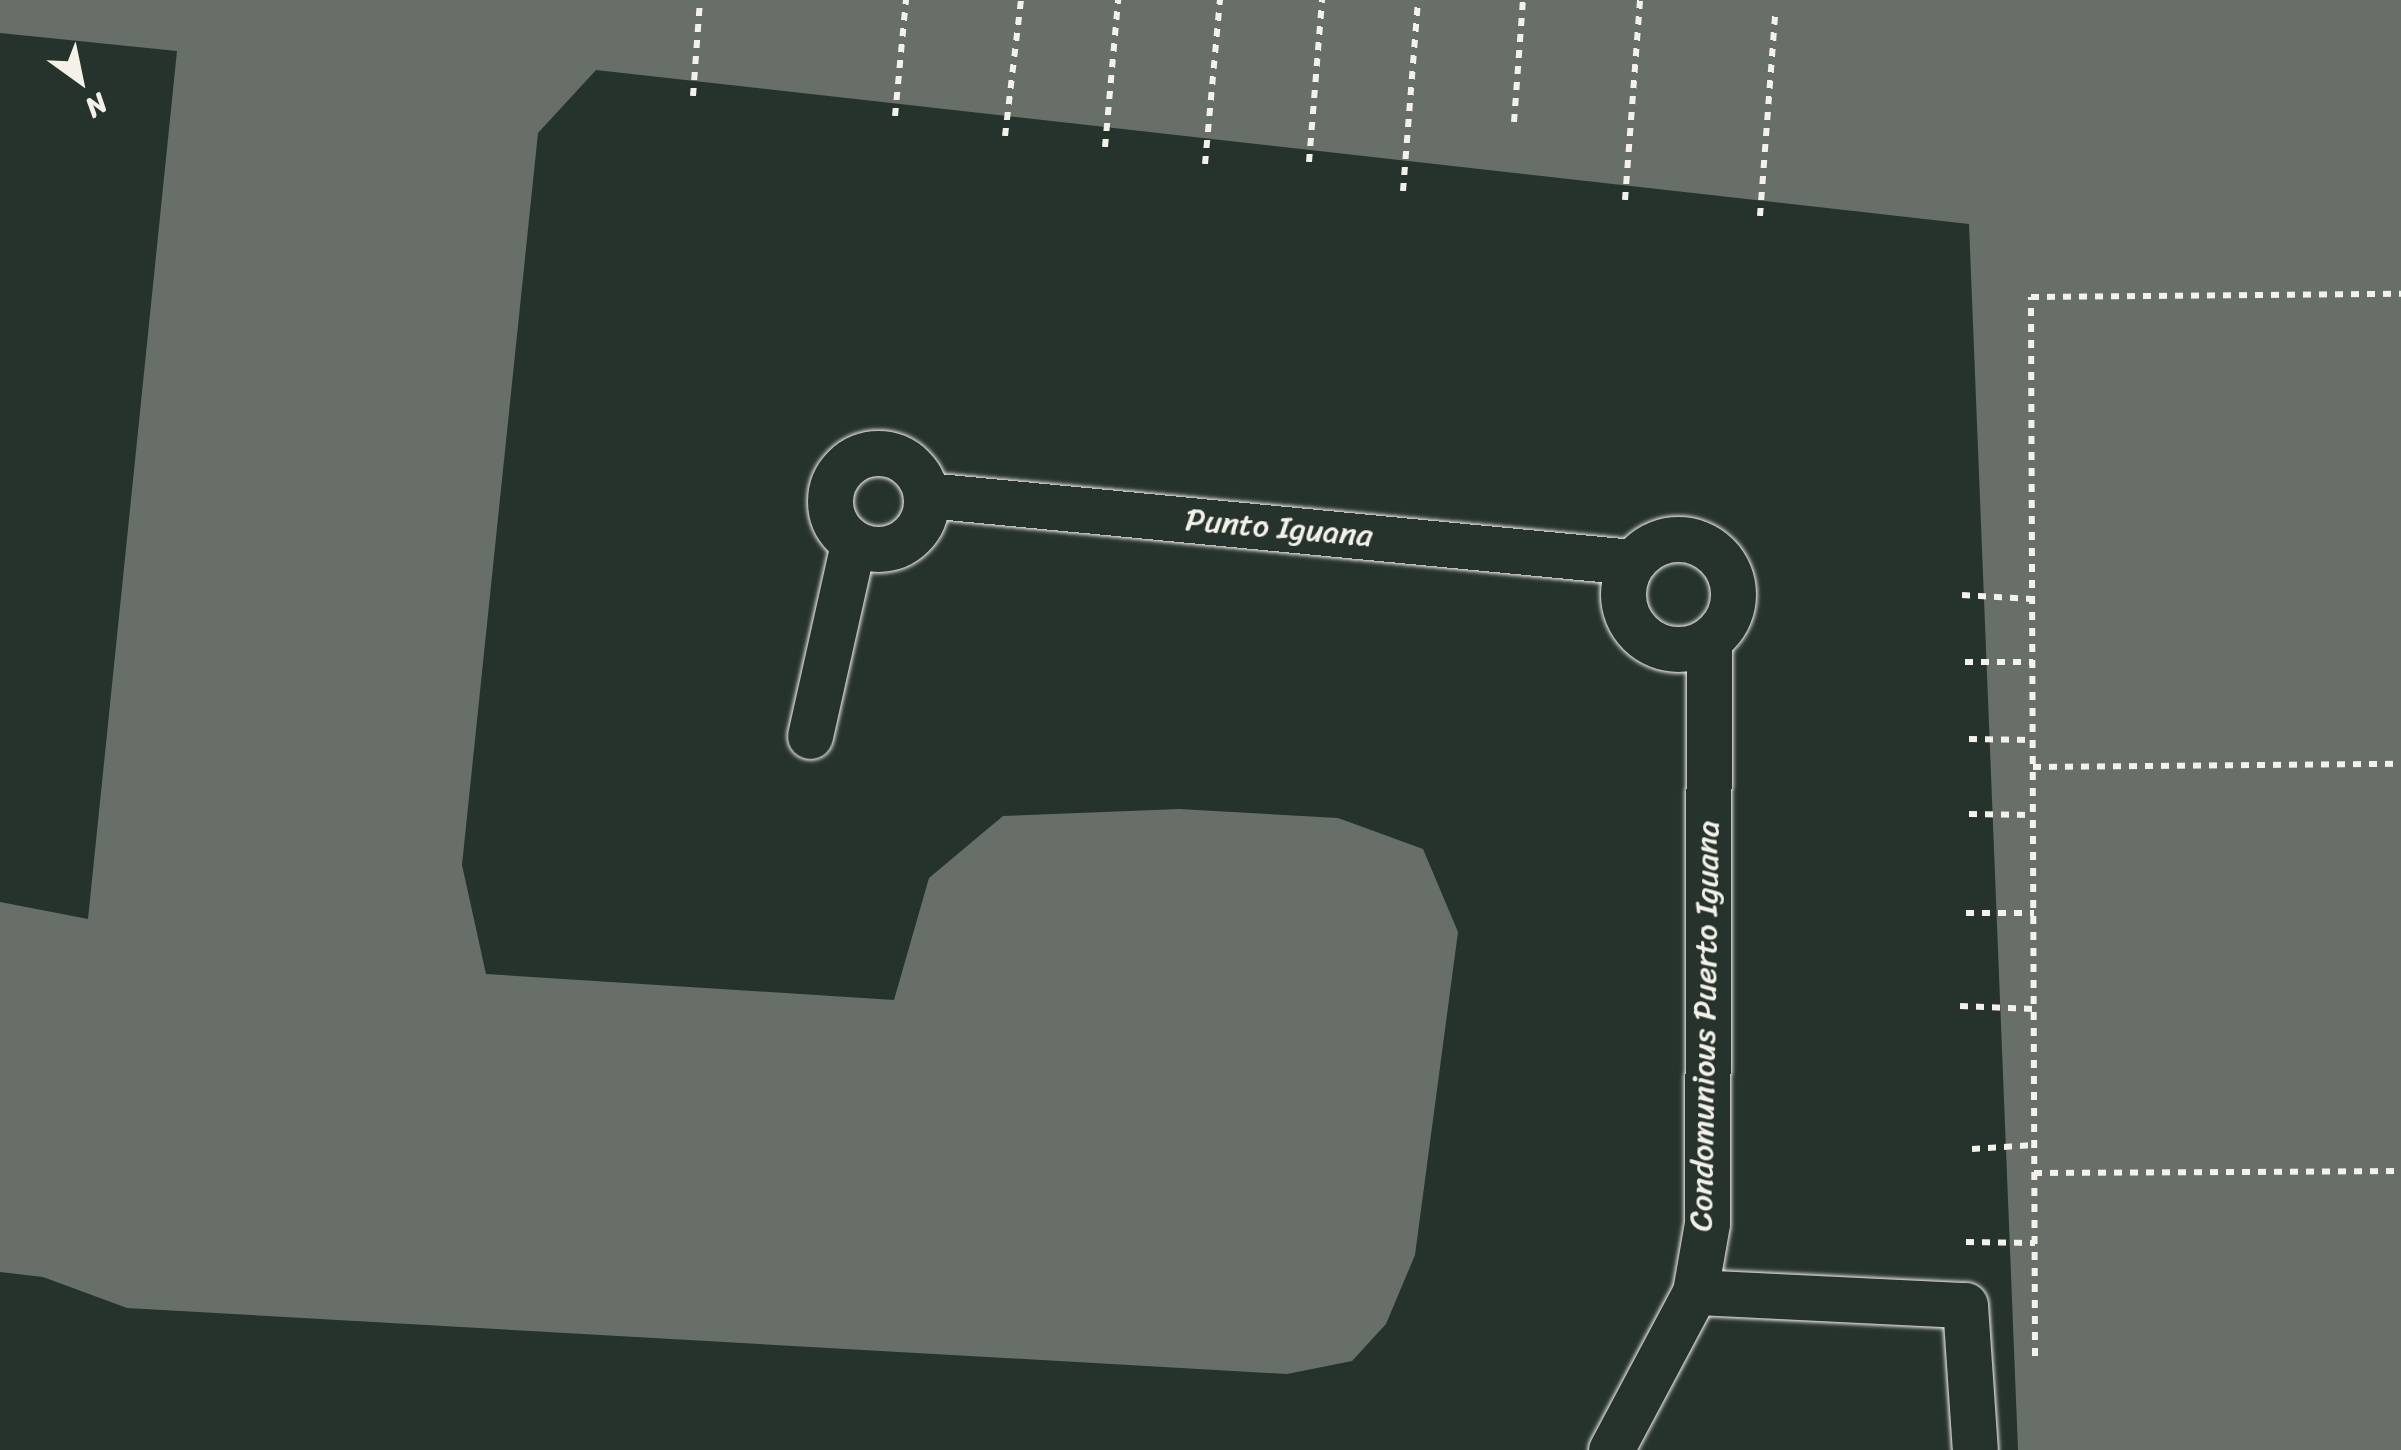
<!DOCTYPE html>
<html>
<head>
<meta charset="utf-8">
<style>
  body { margin:0 }
  #map { position:relative; width:2401px; height:1450px; overflow:hidden; background:#26332d; font-family:Sriracha,sans-serif }
  div>[style] { position:absolute }
  .water>* { inset:0; background:#676f68 }
  .path>* { height:6px; margin-top:-3px; transform-origin:0; background:repeating-linear-gradient(90deg,#f4f1e8 0 8px,transparent 0 16px) }
  .roads { filter:drop-shadow(0 0 2px #f4f1e8) drop-shadow(0 0 2px #f4f1e8) }
  .street>* { height:45px; margin:-22.5px; padding:0 22.5px; transform-origin:22.5px; border-radius:22.5px; background:#26332d }
  .street>.ring { margin:-22.5px; padding:0; box-sizing:content-box; background:none; border:45px solid #26332d; border-radius:50% }
  span { translate:-50% -50%; white-space:nowrap; text-align:center; line-height:1.15; -webkit-text-stroke:9px #26332d; paint-order:stroke }
  .street-label { font-size:32px; color:#f4f1e8 }
  .north { position:absolute; left:30px; top:30px; width:100px; height:100px; -webkit-text-stroke:8px #26332d; paint-order:stroke; rotate:147deg; font-size:28px; font-weight:700; line-height:40px; text-align:center; color:#f4f1e8 }
  .north::after { content:''; display:block; margin:auto; width:35px; height:45px; background:#f4f1e8; clip-path:polygon(50% 0,100% 100%,50% 72%,0 100%) }
</style>
</head>
<body>
<div id="map">
  <div class="water">
    <div style="clip-path:polygon(0 0,2401px 0,2401px 1450px,2018px 1450px,1969px 224px,596px 70px,538px 133px,462px 865px,486px 974px,894px 1000px,929px 878px,1003px 816px,1179px 809px,1338px 818px,1423px 849px,1458px 932px,1415px 1255px,1386px 1324px,1352px 1361px,1287px 1374px,127px 1308px,43px 1277px,0 1272px,0 902px,88px 919px,177px 51px,0 33px)"></div>
  </div>
  <div class="path">
    <div style="left:693px;top:96px;width:96px;rotate:-85.8deg"></div>
    <div style="left:895px;top:116px;width:117px;rotate:-84.6deg"></div>
    <div style="left:1514px;top:122px;width:122px;rotate:-85.8deg"></div>
    <div style="left:1005px;top:136px;width:137px;rotate:-83.3deg"></div>
    <div style="left:1105px;top:147px;width:148px;rotate:-84.9deg"></div>
    <div style="left:1309px;top:162px;width:163px;rotate:-85.4deg"></div>
    <div style="left:1205px;top:164px;width:165px;rotate:-84.8deg"></div>
    <div style="left:1403px;top:191px;width:192px;rotate:-85.5deg"></div>
    <div style="left:1625px;top:200px;width:201px;rotate:-85.7deg"></div>
    <div style="left:1760px;top:216px;width:202px;rotate:-85.7deg"></div>
    <div style="left:1962px;top:595px;width:70px;rotate:3.3deg"></div>
    <div style="left:1965px;top:662px;width:68px"></div>
    <div style="left:1969px;top:739px;width:64px;rotate:0.9deg"></div>
    <div style="left:2033px;top:767px;width:368px;rotate:-0.5deg"></div>
    <div style="left:1969px;top:814px;width:64px;rotate:0.9deg"></div>
    <div style="left:1966px;top:913px;width:68px"></div>
    <div style="left:1960px;top:1006px;width:74px;rotate:2.3deg"></div>
    <div style="left:1972px;top:1149px;width:62px;rotate:-3.7deg"></div>
    <div style="left:2034px;top:1173px;width:367px;rotate:-0.3deg"></div>
    <div style="left:1966px;top:1242px;width:69px;rotate:0.8deg"></div>
    <div style="left:2035px;top:1356px;width:1059px;rotate:-90.22deg"></div>
    <div style="left:2031px;top:297px;width:370px;rotate:-0.5deg"></div>
  </div>
  <div class="roads">
    <div class="street">
      <div class="ring" style="left:830px;top:453px;width:51px;height:51px"></div>
      <div style="left:927px;top:495px;width:708px;rotate:5.43deg"></div>
      <div class="ring" style="left:1623px;top:539px;width:65px;height:65px"></div>
      <div style="left:810px;top:736px;width:198px;rotate:-77.4deg"></div>
      <div style="left:1695px;top:1292px;width:270px;rotate:2.8deg"></div>
      <div style="left:1965px;top:1305px;width:145px;rotate:86.1deg"></div>
      <div style="left:1611px;top:1450px;width:179px;rotate:-62deg"></div>
      <div style="left:1695px;top:1292px;width:70px;rotate:-80.1deg"></div>
      <div style="left:1707px;top:1223px;width:583px;rotate:-89.8deg"></div>
    </div>
  </div>
  <div class="street-label">
    <span style="left:1279px;top:528px;rotate:5deg">Punto Iguana</span>
    <span style="left:1705px;top:1026px;rotate:-89deg">Condomunious Puerto Iguana</span>
  </div>
  <div class="north">N</div>
</div>
</body>
</html>
